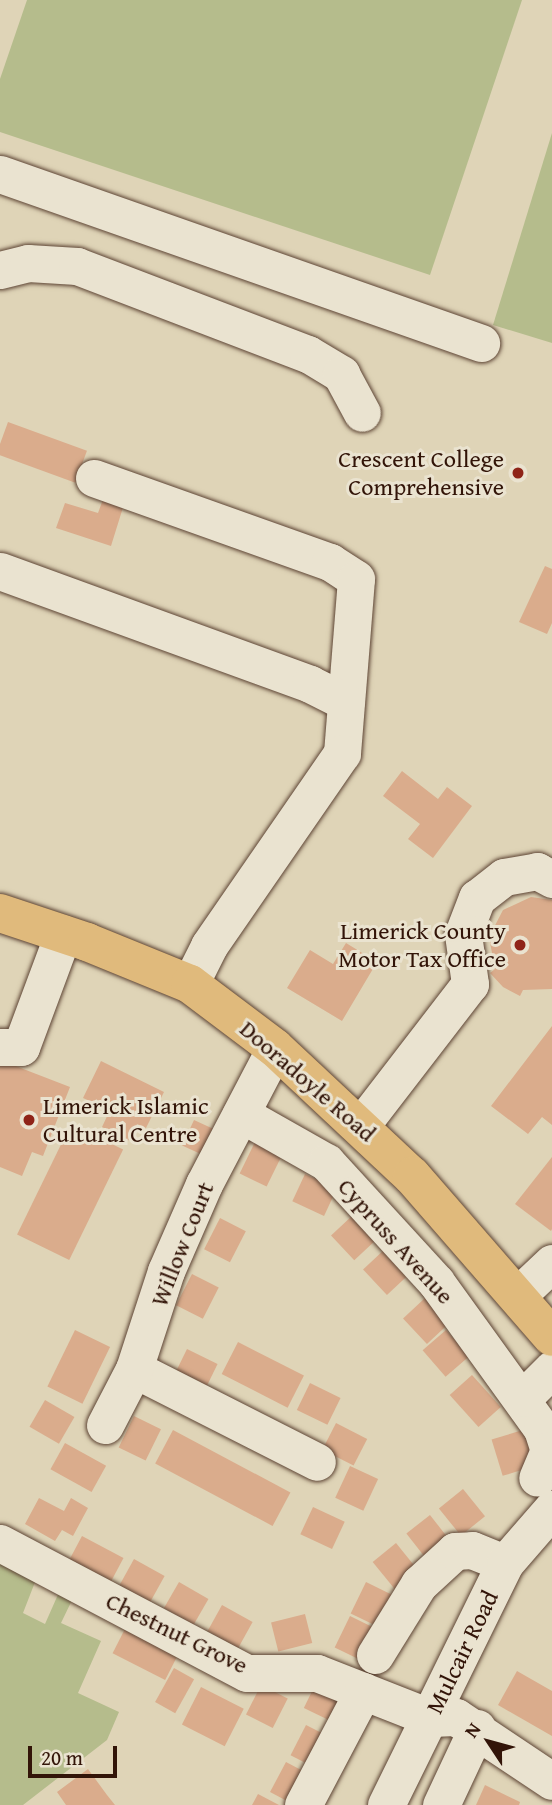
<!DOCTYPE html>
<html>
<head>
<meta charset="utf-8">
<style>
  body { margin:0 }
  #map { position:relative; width:552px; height:1805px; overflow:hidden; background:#dfd4b7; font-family:"Gentium Book Plus",serif }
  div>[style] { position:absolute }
  .green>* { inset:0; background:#b5bc8c }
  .building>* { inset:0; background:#daac8c; transform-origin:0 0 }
  .roads { filter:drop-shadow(0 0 2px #5d4434) drop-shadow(0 0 2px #5d4434) }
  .minor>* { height:37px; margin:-18.5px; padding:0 18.5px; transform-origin:18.5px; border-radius:18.5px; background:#eae3d0 }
  .major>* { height:38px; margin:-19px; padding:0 19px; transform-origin:19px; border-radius:19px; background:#e0ba7c }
  .dots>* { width:19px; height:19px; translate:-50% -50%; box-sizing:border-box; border:4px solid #eae3d0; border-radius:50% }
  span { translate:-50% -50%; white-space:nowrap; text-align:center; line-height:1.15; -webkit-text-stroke:6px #eae3d0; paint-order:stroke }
  .poi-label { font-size:24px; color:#321408 }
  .right { translate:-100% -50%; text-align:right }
  .left { translate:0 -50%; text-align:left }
  .street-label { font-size:24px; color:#321408 }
  .north { position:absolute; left:454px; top:1707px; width:70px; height:70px; -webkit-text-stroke:5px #eae3d0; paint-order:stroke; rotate:306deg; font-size:19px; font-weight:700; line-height:28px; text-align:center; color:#321408 }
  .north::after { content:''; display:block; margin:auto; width:24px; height:32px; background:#321408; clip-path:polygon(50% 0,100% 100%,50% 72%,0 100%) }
  .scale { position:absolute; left:28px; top:1746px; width:89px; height:32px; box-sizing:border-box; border:4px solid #321408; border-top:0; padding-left:9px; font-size:21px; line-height:24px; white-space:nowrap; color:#321408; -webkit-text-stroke:5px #eae3d0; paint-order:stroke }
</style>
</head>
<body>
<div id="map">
  <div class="green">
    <div style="clip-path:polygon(27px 0,522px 0,430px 275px,0 132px,0 79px)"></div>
    <div style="clip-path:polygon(552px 133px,552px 343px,493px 325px)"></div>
    <div style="clip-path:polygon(0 1558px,37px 1577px,23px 1613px,45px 1624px,60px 1590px,74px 1596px,61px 1623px,101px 1641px,78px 1693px,119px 1712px,107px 1740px,23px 1805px,0 1805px)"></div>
  </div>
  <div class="building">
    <div style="left:8px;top:422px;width:84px;height:34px;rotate:20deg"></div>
    <div style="clip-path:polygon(105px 494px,125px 501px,111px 546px,56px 528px,65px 503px,98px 513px)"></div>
    <div style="clip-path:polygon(545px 566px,552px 569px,552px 623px,547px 634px,519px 622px)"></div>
    <div style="clip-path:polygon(402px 771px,438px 799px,447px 787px,472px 806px,433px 858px,408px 839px,420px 824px,383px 796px)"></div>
    <div style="clip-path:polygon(531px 897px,552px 900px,552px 989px,523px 990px,520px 996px,503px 987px,490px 973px,495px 969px,489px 937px,503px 910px)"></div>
    <div style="clip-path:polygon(346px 943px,377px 962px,342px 1021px,287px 988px,310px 950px,333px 964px)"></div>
    <div style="clip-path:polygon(552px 1026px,552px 1125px,542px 1117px,528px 1134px,491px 1106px)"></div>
    <div style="clip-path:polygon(0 1060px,70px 1087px,43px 1156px,32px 1152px,22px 1176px,0 1167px)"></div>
    <div style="clip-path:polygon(101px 1061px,164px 1092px,146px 1128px,137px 1124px,130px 1141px,102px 1127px,110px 1110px,83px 1098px)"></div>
    <div style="left:194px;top:1120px;width:21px;height:28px;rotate:25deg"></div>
    <div style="left:71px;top:1124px;width:58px;height:123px;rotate:26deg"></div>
    <div style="left:255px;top:1142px;width:30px;height:35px;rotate:26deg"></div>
    <div style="clip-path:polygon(552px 1157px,552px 1229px,551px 1231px,515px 1204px)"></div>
    <div style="left:305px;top:1174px;width:35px;height:30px;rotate:25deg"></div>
    <div style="left:353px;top:1215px;width:34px;height:30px;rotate:47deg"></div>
    <div style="left:220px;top:1218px;width:29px;height:35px;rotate:27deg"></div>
    <div style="left:385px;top:1249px;width:35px;height:30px;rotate:47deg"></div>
    <div style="left:192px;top:1274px;width:30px;height:35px;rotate:27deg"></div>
    <div style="left:425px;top:1298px;width:35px;height:30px;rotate:47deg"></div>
    <div style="left:75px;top:1330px;width:39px;height:63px;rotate:26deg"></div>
    <div style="left:446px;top:1330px;width:35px;height:31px;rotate:49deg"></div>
    <div style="left:238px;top:1342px;width:74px;height:36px;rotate:27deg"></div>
    <div style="left:187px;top:1349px;width:34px;height:31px;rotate:26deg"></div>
    <div style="left:472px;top:1375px;width:43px;height:30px;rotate:48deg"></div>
    <div style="left:310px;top:1383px;width:34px;height:30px;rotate:26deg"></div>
    <div style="left:45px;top:1400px;width:34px;height:31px;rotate:30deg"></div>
    <div style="left:134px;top:1416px;width:30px;height:35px;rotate:26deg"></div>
    <div style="left:336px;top:1423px;width:35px;height:30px;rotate:27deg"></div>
    <div style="left:526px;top:1429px;width:38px;height:36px;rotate:73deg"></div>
    <div style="left:173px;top:1430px;width:133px;height:38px;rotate:28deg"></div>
    <div style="left:65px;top:1443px;width:47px;height:30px;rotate:29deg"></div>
    <div style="left:350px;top:1466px;width:31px;height:35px;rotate:25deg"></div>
    <div style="left:463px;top:1489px;width:35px;height:31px;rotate:51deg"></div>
    <div style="clip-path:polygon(39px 1498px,64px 1511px,71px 1498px,88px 1508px,73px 1536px,62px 1530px,55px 1541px,25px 1524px)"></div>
    <div style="left:313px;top:1507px;width:35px;height:30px;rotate:25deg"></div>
    <div style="left:430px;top:1515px;width:36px;height:30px;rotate:52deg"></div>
    <div style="left:82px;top:1536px;width:47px;height:30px;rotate:28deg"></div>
    <div style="left:396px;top:1543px;width:35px;height:30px;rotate:51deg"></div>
    <div style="left:134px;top:1559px;width:35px;height:30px;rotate:29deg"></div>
    <div style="left:179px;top:1582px;width:34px;height:30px;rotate:30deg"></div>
    <div style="left:366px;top:1582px;width:30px;height:35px;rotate:26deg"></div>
    <div style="left:222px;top:1605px;width:35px;height:30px;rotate:29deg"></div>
    <div style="left:305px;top:1614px;width:30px;height:35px;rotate:76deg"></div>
    <div style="left:350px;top:1616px;width:30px;height:35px;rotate:26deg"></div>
    <div style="left:128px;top:1623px;width:59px;height:34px;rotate:27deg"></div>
    <div style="left:174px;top:1668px;width:23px;height:39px;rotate:29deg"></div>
    <div style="clip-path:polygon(517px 1671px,552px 1691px,552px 1736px,498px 1705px)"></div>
    <div style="left:317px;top:1681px;width:34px;height:30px;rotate:26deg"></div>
    <div style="left:261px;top:1685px;width:30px;height:33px;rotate:27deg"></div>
    <div style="left:201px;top:1687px;width:48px;height:42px;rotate:27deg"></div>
    <div style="left:306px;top:1725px;width:30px;height:34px;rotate:27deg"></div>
    <div style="left:286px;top:1762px;width:30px;height:34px;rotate:28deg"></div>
    <div style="clip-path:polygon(88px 1769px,107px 1795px,115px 1805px,66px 1805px,57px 1792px)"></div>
    <div style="clip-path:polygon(485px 1785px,520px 1802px,519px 1805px,476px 1805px)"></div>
    <div style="clip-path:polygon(258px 1794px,279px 1805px,252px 1805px)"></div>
  </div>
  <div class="roads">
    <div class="minor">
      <div style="left:0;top:174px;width:510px;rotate:19.36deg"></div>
      <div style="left:0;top:270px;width:29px;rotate:-14deg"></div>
      <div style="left:28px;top:263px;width:49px;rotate:3.5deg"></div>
      <div style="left:77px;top:266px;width:247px;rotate:20.9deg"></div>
      <div style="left:308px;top:354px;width:39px;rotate:31deg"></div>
      <div style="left:341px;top:374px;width:44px;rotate:61.7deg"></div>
      <div style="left:94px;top:478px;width:251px;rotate:19.6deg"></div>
      <div style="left:330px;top:562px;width:31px;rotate:33deg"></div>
      <div style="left:356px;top:579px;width:175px;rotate:94.6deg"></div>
      <div style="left:342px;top:753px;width:234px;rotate:124.6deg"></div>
      <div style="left:209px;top:946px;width:42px;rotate:116.6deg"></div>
      <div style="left:0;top:571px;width:330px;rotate:20deg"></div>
      <div style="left:310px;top:684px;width:40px;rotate:26.6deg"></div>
      <div style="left:0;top:1047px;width:21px"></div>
      <div style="left:21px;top:1047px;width:121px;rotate:-69.6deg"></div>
      <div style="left:241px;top:1114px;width:98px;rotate:29.5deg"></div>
      <div style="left:326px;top:1162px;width:163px;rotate:47.5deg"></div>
      <div style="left:436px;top:1282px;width:181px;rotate:54.2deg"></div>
      <div style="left:542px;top:1429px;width:22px;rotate:72deg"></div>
      <div style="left:549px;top:1450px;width:30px;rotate:113deg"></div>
      <div style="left:362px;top:1124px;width:177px;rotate:-52.4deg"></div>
      <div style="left:470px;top:984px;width:50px;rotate:-98deg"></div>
      <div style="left:463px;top:934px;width:39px;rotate:-69deg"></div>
      <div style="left:477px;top:898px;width:34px;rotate:-38deg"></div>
      <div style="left:504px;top:877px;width:34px;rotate:-10deg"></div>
      <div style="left:537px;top:871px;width:17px;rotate:28deg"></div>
      <div style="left:517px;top:1296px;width:48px;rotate:-43.3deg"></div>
      <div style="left:134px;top:1369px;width:205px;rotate:26.9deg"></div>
      <div style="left:523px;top:1398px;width:41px;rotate:-45deg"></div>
      <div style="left:105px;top:1425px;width:63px;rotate:-62.6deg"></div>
      <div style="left:134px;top:1369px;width:103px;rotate:-71.9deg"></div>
      <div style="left:166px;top:1271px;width:95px;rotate:-66.4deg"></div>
      <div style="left:204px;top:1184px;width:153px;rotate:-62.4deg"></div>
      <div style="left:0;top:1543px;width:279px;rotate:27.8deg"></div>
      <div style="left:247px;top:1673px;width:70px"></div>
      <div style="left:317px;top:1673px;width:123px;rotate:21.5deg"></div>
      <div style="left:431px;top:1718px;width:25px;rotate:-2deg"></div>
      <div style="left:456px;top:1717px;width:115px;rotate:33.7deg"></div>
      <div style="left:375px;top:1655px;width:84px;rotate:-58.2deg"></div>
      <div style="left:419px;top:1584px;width:49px;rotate:-42.5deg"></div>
      <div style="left:455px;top:1551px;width:17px;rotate:-3deg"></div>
      <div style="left:472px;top:1550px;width:35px;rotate:22deg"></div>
      <div style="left:303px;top:1805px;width:129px;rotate:-62.2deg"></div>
      <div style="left:386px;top:1805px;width:270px;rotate:-63.8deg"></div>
      <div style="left:505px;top:1563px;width:72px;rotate:-49deg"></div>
      <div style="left:441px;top:1805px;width:85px;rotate:-64.9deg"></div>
    </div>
    <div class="major">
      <div style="left:0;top:913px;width:92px;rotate:18.4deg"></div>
      <div style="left:87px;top:942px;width:111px;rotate:22.2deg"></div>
      <div style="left:190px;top:984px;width:106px;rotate:37deg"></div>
      <div style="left:275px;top:1048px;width:187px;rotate:43.1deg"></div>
      <div style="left:412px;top:1176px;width:213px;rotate:49deg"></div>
    </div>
  </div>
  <div class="dots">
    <div style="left:518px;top:473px;background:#8f2418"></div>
    <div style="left:520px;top:945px;background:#8f2418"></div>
    <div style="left:29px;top:1120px;background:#8f2418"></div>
  </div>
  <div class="poi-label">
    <span class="right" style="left:504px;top:473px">Crescent College<br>Comprehensive</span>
    <span class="right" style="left:506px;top:945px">Limerick County<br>Motor Tax Office</span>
    <span class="left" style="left:43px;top:1120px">Limerick Islamic<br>Cultural Centre</span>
  </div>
  <div class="street-label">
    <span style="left:308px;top:1081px;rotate:41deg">Dooradoyle Road</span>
    <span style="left:396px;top:1241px;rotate:48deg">Cypruss Avenue</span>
    <span style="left:182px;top:1244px;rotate:-68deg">Willow Court</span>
    <span style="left:177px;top:1633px;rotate:26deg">Chestnut Grove</span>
    <span style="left:462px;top:1652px;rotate:-64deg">Mulcair Road</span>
  </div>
  <div class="north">N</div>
  <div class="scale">20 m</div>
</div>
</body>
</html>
